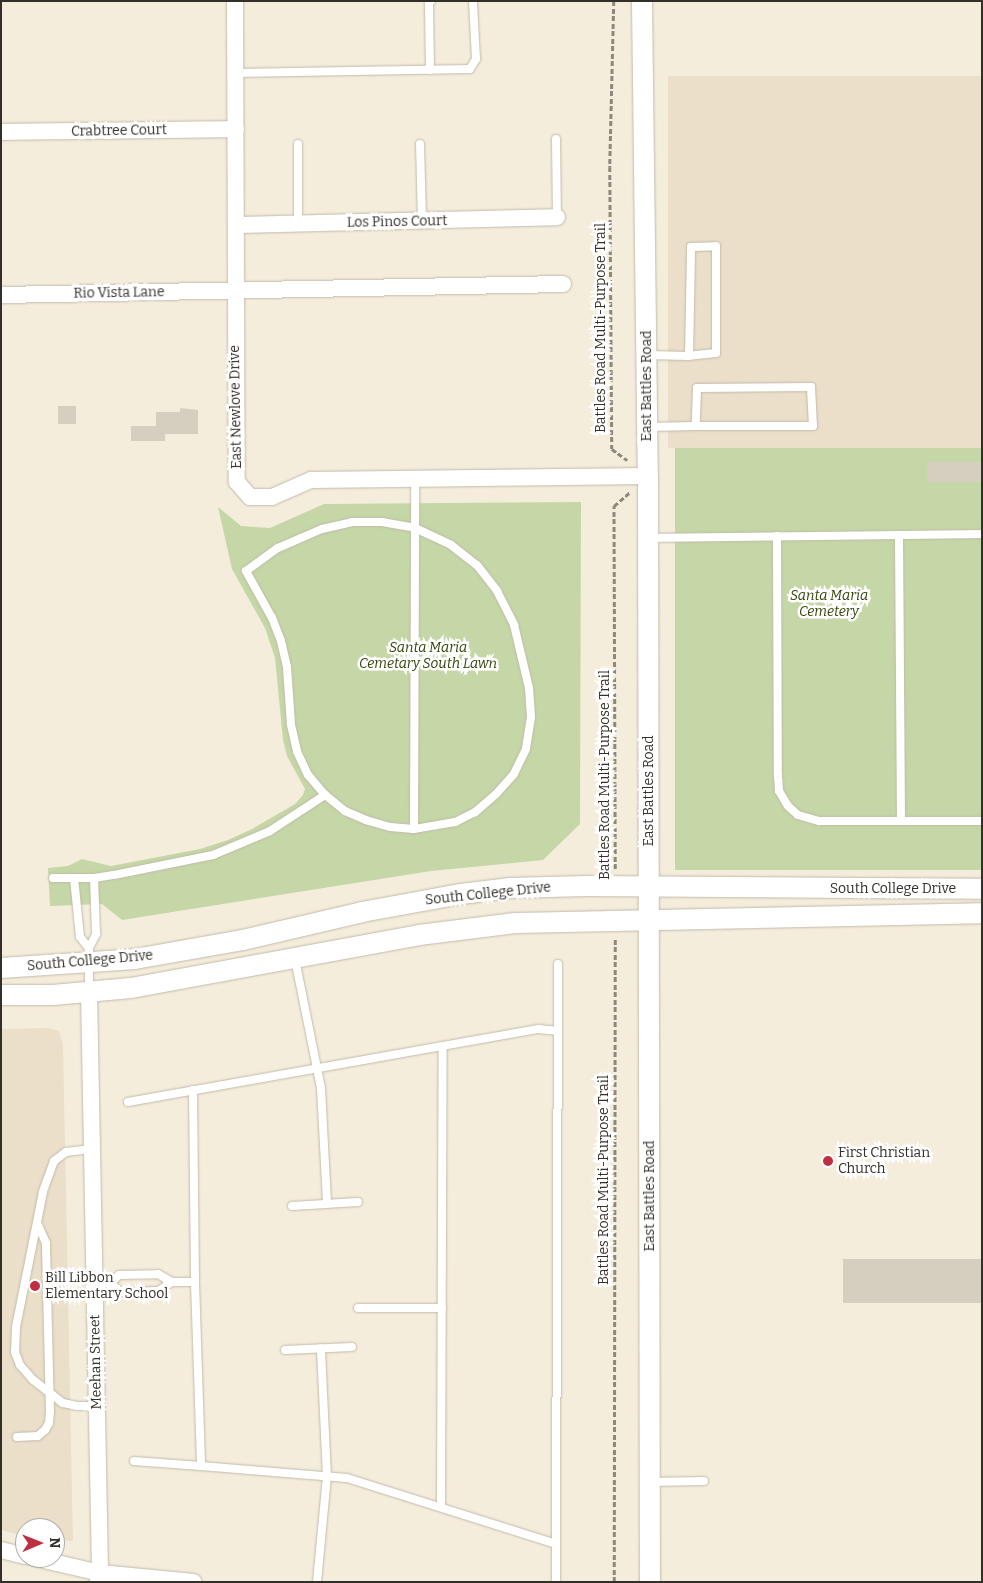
<!DOCTYPE html>
<html>
<head>
<meta charset="utf-8">
<style>
  body { margin:0 }
  #map { position:relative; width:983px; height:1583px; overflow:hidden; background:#f5eddc; font-family:Bitter,serif }
  div>[style] { position:absolute }
  .built>* { inset:0; background:#ebdfc9; transform-origin:0 0 }
  .green>* { inset:0; background:#c5d7a6; transform-origin:0 0 }
  .building>* { inset:0; background:#d6cebe; transform-origin:0 0 }
  .path>* { height:2.5px; margin-top:-1.25px; transform-origin:0; background:repeating-linear-gradient(90deg,#8d887c 0 5px,transparent 0 7.5px) }
  .roads { filter:drop-shadow(0 0 1px #c2baaa) drop-shadow(0 0 1px #c2baaa) }
  .service>* { height:8px; margin:-4px; padding:0 4px; transform-origin:4px; border-radius:4px; background:#fff }
  .minor>* { height:16px; margin:-8px; padding:0 8px; transform-origin:8px; border-radius:8px; background:#fff }
  .tertiary>* { height:20px; margin:-10px; padding:0 10px; transform-origin:10px; border-radius:10px; background:#fff }
  .dots>* { width:14px; height:14px; translate:-50% -50%; box-sizing:border-box; border:2px solid #fff; border-radius:50% }
  span { translate:-50% -50%; white-space:nowrap; text-align:center; line-height:1.15; -webkit-text-stroke:5px #fff; paint-order:stroke }
  .street-label { font-size:14px; color:#333029 }
  .park-label { font-size:14px; color:#334409; font-style:italic }
  .poi-label { font-size:14px; color:#333029 }
  .left { translate:0 -50%; text-align:left }
  .frame { position:absolute; inset:0; border:2px solid #333029; pointer-events:none }
  .north { position:absolute; left:15px; top:1518px; width:50px; height:50px; box-sizing:border-box; background:#fff; border:1px solid #adaca9; border-radius:50%; rotate:89deg; font-size:14px; font-weight:700; line-height:20px; text-align:center; color:#333029 }
  .north::after { content:''; display:block; margin:auto; width:18px; height:22px; background:#bf2f41; clip-path:polygon(50% 0,100% 100%,50% 72%,0 100%) }
</style>
</head>
<body>
<div id="map">
  <div class="built">
    <div style="left:982px;top:76px;width:372px;height:314px;rotate:90deg"></div>
    <div style="clip-path:polygon(48px 1028px,59px 1031px,63px 1045px,73px 1541px,55px 1540px,55px 1528px,25px 1528px,25px 1536px,1px 1530px,1px 1029px)"></div>
  </div>
  <div class="green">
    <div style="left:982px;top:448px;width:422px;height:307px;rotate:90deg"></div>
    <div style="clip-path:polygon(581px 502px,580px 824px,543px 860px,431px 871px,122px 920px,102px 904px,50px 906px,48px 868px,68px 866px,82px 859px,111px 866px,200px 849px,228px 840px,252px 829px,295px 804px,303px 795px,305px 789px,287px 756px,283px 740px,275px 658px,265px 628px,232px 569px,218px 507px,241px 526px,270px 528px,324px 504px)"></div>
  </div>
  <div class="building">
    <div style="left:58px;top:406px;width:18px;height:18px"></div>
    <div style="clip-path:polygon(180px 408px,198px 410px,198px 434px,165px 434px,165px 441px,131px 441px,131px 426px,156px 426px,156px 412px,180px 412px)"></div>
    <div style="left:982px;top:462px;width:20px;height:55px;rotate:90deg"></div>
    <div style="left:982px;top:1259px;width:44px;height:139px;rotate:90deg"></div>
  </div>
  <div class="path">
    <div style="left:614px;top:1px;width:166px;rotate:91.4deg"></div>
    <div style="left:610px;top:167px;width:282px;rotate:89.6deg"></div>
    <div style="left:612px;top:449px;width:19px;rotate:36deg"></div>
    <div style="left:615px;top:869px;width:363px;rotate:-90.2deg"></div>
    <div style="left:614px;top:506px;width:21px;rotate:-41deg"></div>
    <div style="left:614px;top:1582px;width:645px;rotate:-89.91deg"></div>
  </div>
  <div class="roads">
    <div class="service">
      <div style="left:430px;top:70px;width:67px;rotate:-90.9deg"></div>
      <div style="left:429px;top:3px;width:3px;rotate:-45deg"></div>
      <div style="left:235px;top:73px;width:235px;rotate:-1deg"></div>
      <div style="left:470px;top:69px;width:12px;rotate:-59deg"></div>
      <div style="left:476px;top:59px;width:58px;rotate:-93deg"></div>
      <div style="left:556px;top:139px;width:78px;rotate:89.3deg"></div>
      <div style="left:420px;top:144px;width:77px;rotate:88.5deg"></div>
      <div style="left:298px;top:224px;width:80px;rotate:-90deg"></div>
      <div style="left:716px;top:246px;width:107px;rotate:90deg"></div>
      <div style="left:716px;top:353px;width:27px;rotate:174deg"></div>
      <div style="left:689px;top:356px;width:109px;rotate:-88.9deg"></div>
      <div style="left:691px;top:247px;width:25px;rotate:-2deg"></div>
      <div style="left:647px;top:355px;width:42px;rotate:1.4deg"></div>
      <div style="left:648px;top:427px;width:48px;rotate:-1.2deg"></div>
      <div style="left:696px;top:426px;width:117px"></div>
      <div style="left:813px;top:426px;width:39px;rotate:-93deg"></div>
      <div style="left:811px;top:387px;width:114px;rotate:179.5deg"></div>
      <div style="left:697px;top:388px;width:38px;rotate:92deg"></div>
      <div style="left:352px;top:522px;width:30px"></div>
      <div style="left:382px;top:522px;width:34px;rotate:10deg"></div>
      <div style="left:415px;top:528px;width:40px;rotate:25deg"></div>
      <div style="left:451px;top:545px;width:33px;rotate:38deg"></div>
      <div style="left:477px;top:565px;width:33px;rotate:52deg"></div>
      <div style="left:497px;top:591px;width:38px;rotate:63deg"></div>
      <div style="left:514px;top:625px;width:65px;rotate:76.6deg"></div>
      <div style="left:529px;top:688px;width:29px;rotate:86deg"></div>
      <div style="left:531px;top:717px;width:32px;rotate:99deg"></div>
      <div style="left:526px;top:749px;width:28px;rotate:116deg"></div>
      <div style="left:514px;top:774px;width:27px;rotate:132deg"></div>
      <div style="left:496px;top:794px;width:28px;rotate:139deg"></div>
      <div style="left:475px;top:812px;width:22px;rotate:153deg"></div>
      <div style="left:455px;top:822px;width:42px;rotate:170.3deg"></div>
      <div style="left:414px;top:829px;width:24px;rotate:-175deg"></div>
      <div style="left:390px;top:827px;width:25px;rotate:-164deg"></div>
      <div style="left:366px;top:820px;width:23px;rotate:-157deg"></div>
      <div style="left:345px;top:811px;width:26px;rotate:-141deg"></div>
      <div style="left:325px;top:795px;width:26px;rotate:-130deg"></div>
      <div style="left:308px;top:775px;width:26px;rotate:-115deg"></div>
      <div style="left:297px;top:751px;width:28px;rotate:-103deg"></div>
      <div style="left:291px;top:724px;width:57px;rotate:-94deg"></div>
      <div style="left:287px;top:667px;width:27px;rotate:-103deg"></div>
      <div style="left:281px;top:641px;width:25px;rotate:-111deg"></div>
      <div style="left:272px;top:618px;width:54px;rotate:-119deg"></div>
      <div style="left:246px;top:571px;width:39px;rotate:-36deg"></div>
      <div style="left:278px;top:548px;width:48px;rotate:-23.4deg"></div>
      <div style="left:322px;top:529px;width:31px;rotate:-13deg"></div>
      <div style="left:899px;top:535px;width:286px;rotate:89.6deg"></div>
      <div style="left:777px;top:536px;width:240px;rotate:89.8deg"></div>
      <div style="left:778px;top:776px;width:15px;rotate:86deg"></div>
      <div style="left:779px;top:791px;width:17px;rotate:59deg"></div>
      <div style="left:788px;top:806px;width:13px;rotate:42deg"></div>
      <div style="left:798px;top:815px;width:22px;rotate:16deg"></div>
      <div style="left:819px;top:821px;width:163px"></div>
      <div style="left:649px;top:538px;width:333px;rotate:-0.7deg"></div>
      <div style="left:414px;top:829px;width:350px;rotate:-89.8deg"></div>
      <div style="left:53px;top:878px;width:41px"></div>
      <div style="left:94px;top:878px;width:20px;rotate:-9deg"></div>
      <div style="left:114px;top:875px;width:101px;rotate:-11.4deg"></div>
      <div style="left:213px;top:855px;width:62px;rotate:-22.8deg"></div>
      <div style="left:270px;top:831px;width:66px;rotate:-33.2deg"></div>
      <div style="left:74px;top:878px;width:59px;rotate:84.2deg"></div>
      <div style="left:80px;top:937px;width:14px;rotate:51deg"></div>
      <div style="left:295px;top:959px;width:132px;rotate:78.6deg"></div>
      <div style="left:321px;top:1088px;width:116px;rotate:87deg"></div>
      <div style="left:89px;top:991px;width:43px;rotate:-90deg"></div>
      <div style="left:89px;top:948px;width:16px;rotate:-63deg"></div>
      <div style="left:96px;top:934px;width:56px;rotate:-92deg"></div>
      <div style="left:193px;top:1090px;width:192px;rotate:89.4deg"></div>
      <div style="left:195px;top:1282px;width:184px;rotate:88.1deg"></div>
      <div style="left:201px;top:1466px;width:146px;rotate:4.7deg"></div>
      <div style="left:347px;top:1478px;width:219px;rotate:17.5deg"></div>
      <div style="left:556px;top:1544px;width:38px;rotate:90deg"></div>
      <div style="left:128px;top:1102px;width:417px;rotate:-10.1deg"></div>
      <div style="left:539px;top:1029px;width:19px;rotate:6deg"></div>
      <div style="left:91px;top:1149px;width:25px;rotate:173deg"></div>
      <div style="left:66px;top:1152px;width:15px;rotate:143deg"></div>
      <div style="left:54px;top:1161px;width:33px;rotate:110deg"></div>
      <div style="left:43px;top:1192px;width:138px;rotate:101.3deg"></div>
      <div style="left:16px;top:1327px;width:25px;rotate:92deg"></div>
      <div style="left:15px;top:1352px;width:14px;rotate:69deg"></div>
      <div style="left:20px;top:1365px;width:18px;rotate:49deg"></div>
      <div style="left:32px;top:1379px;width:39px;rotate:38deg"></div>
      <div style="left:63px;top:1403px;width:14px;rotate:12deg"></div>
      <div style="left:77px;top:1406px;width:20px"></div>
      <div style="left:292px;top:1206px;width:66px;rotate:-3.5deg"></div>
      <div style="left:172px;top:1282px;width:23px"></div>
      <div style="left:94px;top:1284px;width:17px;rotate:-3deg"></div>
      <div style="left:111px;top:1283px;width:11px;rotate:-45deg"></div>
      <div style="left:119px;top:1275px;width:39px;rotate:-1deg"></div>
      <div style="left:158px;top:1274px;width:16px;rotate:30deg"></div>
      <div style="left:172px;top:1282px;width:17px;rotate:147deg"></div>
      <div style="left:158px;top:1291px;width:38px;rotate:178deg"></div>
      <div style="left:120px;top:1292px;width:13px;rotate:-135deg"></div>
      <div style="left:358px;top:1308px;width:84px"></div>
      <div style="left:285px;top:1350px;width:67px;rotate:-2.6deg"></div>
      <div style="left:17px;top:1437px;width:21px;rotate:-3deg"></div>
      <div style="left:38px;top:1436px;width:9px;rotate:-41deg"></div>
      <div style="left:45px;top:1430px;width:8px;rotate:-60deg"></div>
      <div style="left:49px;top:1423px;width:12px;rotate:-85deg"></div>
      <div style="left:50px;top:1411px;width:168px;rotate:-91.4deg"></div>
      <div style="left:46px;top:1243px;width:22px;rotate:-114deg"></div>
      <div style="left:134px;top:1461px;width:67px;rotate:4.3deg"></div>
      <div style="left:650px;top:1482px;width:54px;rotate:-1.1deg"></div>
      <div style="left:441px;top:1507px;width:461px;rotate:-89.8deg"></div>
      <div style="left:556px;top:1544px;width:580px;rotate:-89.8deg"></div>
      <div style="left:317px;top:1582px;width:105px;rotate:-84.6deg"></div>
      <div style="left:327px;top:1477px;width:129px;rotate:-92.7deg"></div>
    </div>
    <div class="minor">
      <div style="left:235px;top:1px;width:481px;rotate:89.8deg"></div>
      <div style="left:237px;top:482px;width:20px;rotate:49deg"></div>
      <div style="left:250px;top:497px;width:22px"></div>
      <div style="left:272px;top:497px;width:43px;rotate:-23.6deg"></div>
      <div style="left:311px;top:480px;width:337px;rotate:-0.7deg"></div>
      <div style="left:1px;top:132px;width:235px;rotate:-0.7deg"></div>
      <div style="left:236px;top:225px;width:321px;rotate:-1.4deg"></div>
      <div style="left:1px;top:295px;width:562px;rotate:-1.12deg"></div>
      <div style="left:89px;top:993px;width:580px;rotate:88.91deg"></div>
      <div style="left:100px;top:1573px;width:9px;rotate:103deg"></div>
      <div style="left:1px;top:1550px;width:25px;rotate:14deg"></div>
      <div style="left:35px;top:1558px;width:67px;rotate:13deg"></div>
      <div style="left:100px;top:1573px;width:94px;rotate:5.5deg"></div>
    </div>
    <div class="tertiary">
      <div style="left:642px;top:1px;width:475px;rotate:89.3deg"></div>
      <div style="left:648px;top:476px;width:1106px;rotate:89.9deg"></div>
      <div style="left:1px;top:968px;width:134px;rotate:-3.8deg"></div>
      <div style="left:135px;top:959px;width:110px;rotate:-10deg"></div>
      <div style="left:243px;top:940px;width:122px;rotate:-13.2deg"></div>
      <div style="left:362px;top:912px;width:101px;rotate:-10.3deg"></div>
      <div style="left:461px;top:894px;width:48px;rotate:-7.1deg"></div>
      <div style="left:509px;top:888px;width:79px;rotate:-1.5deg"></div>
      <div style="left:588px;top:886px;width:394px;rotate:0.4deg"></div>
      <div style="left:1px;top:995px;width:52px"></div>
      <div style="left:53px;top:995px;width:78px;rotate:-5.1deg"></div>
      <div style="left:131px;top:988px;width:293px;rotate:-10.4deg"></div>
      <div style="left:419px;top:935px;width:97px;rotate:-7.1deg"></div>
      <div style="left:515px;top:923px;width:467px;rotate:-1.2deg"></div>
    </div>
  </div>
  <div class="dots">
    <div style="left:828px;top:1161px;background:#bf2f41"></div>
    <div style="left:35px;top:1286px;background:#bf2f41"></div>
  </div>
  <div class="street-label">
    <span style="left:119px;top:131px;rotate:-1deg">Crabtree Court</span>
    <span style="left:397px;top:222px;rotate:-1deg">Los Pinos Court</span>
    <span style="left:119px;top:293px;rotate:-1deg">Rio Vista Lane</span>
    <span style="left:601px;top:328px;rotate:-90deg">Battles Road Multi-Purpose Trail</span>
    <span style="left:647px;top:386px;rotate:-90deg">East Battles Road</span>
    <span style="left:236px;top:407px;rotate:-91deg">East Newlove Drive</span>
    <span style="left:605px;top:775px;rotate:-90deg">Battles Road Multi-Purpose Trail</span>
    <span style="left:649px;top:791px;rotate:-90deg">East Battles Road</span>
    <span style="left:893px;top:889px">South College Drive</span>
    <span style="left:488px;top:894px;rotate:-6deg">South College Drive</span>
    <span style="left:90px;top:961px;rotate:-5deg">South College Drive</span>
    <span style="left:604px;top:1180px;rotate:-90deg">Battles Road Multi-Purpose Trail</span>
    <span style="left:650px;top:1196px;rotate:-90deg">East Battles Road</span>
    <span style="left:96px;top:1362px;rotate:-91deg">Meehan Street</span>
  </div>
  <div class="park-label">
    <span style="left:829px;top:604px">Santa Maria<br>Cemetery</span>
    <span style="left:428px;top:656px">Santa Maria<br>Cemetary South Lawn</span>
  </div>
  <div class="poi-label">
    <span class="left" style="left:838px;top:1161px">First Christian<br>Church</span>
    <span class="left" style="left:45px;top:1286px">Bill Libbon<br>Elementary School</span>
  </div>
  <div class="frame"></div>
  <div class="north">N</div>
</div>
</body>
</html>
